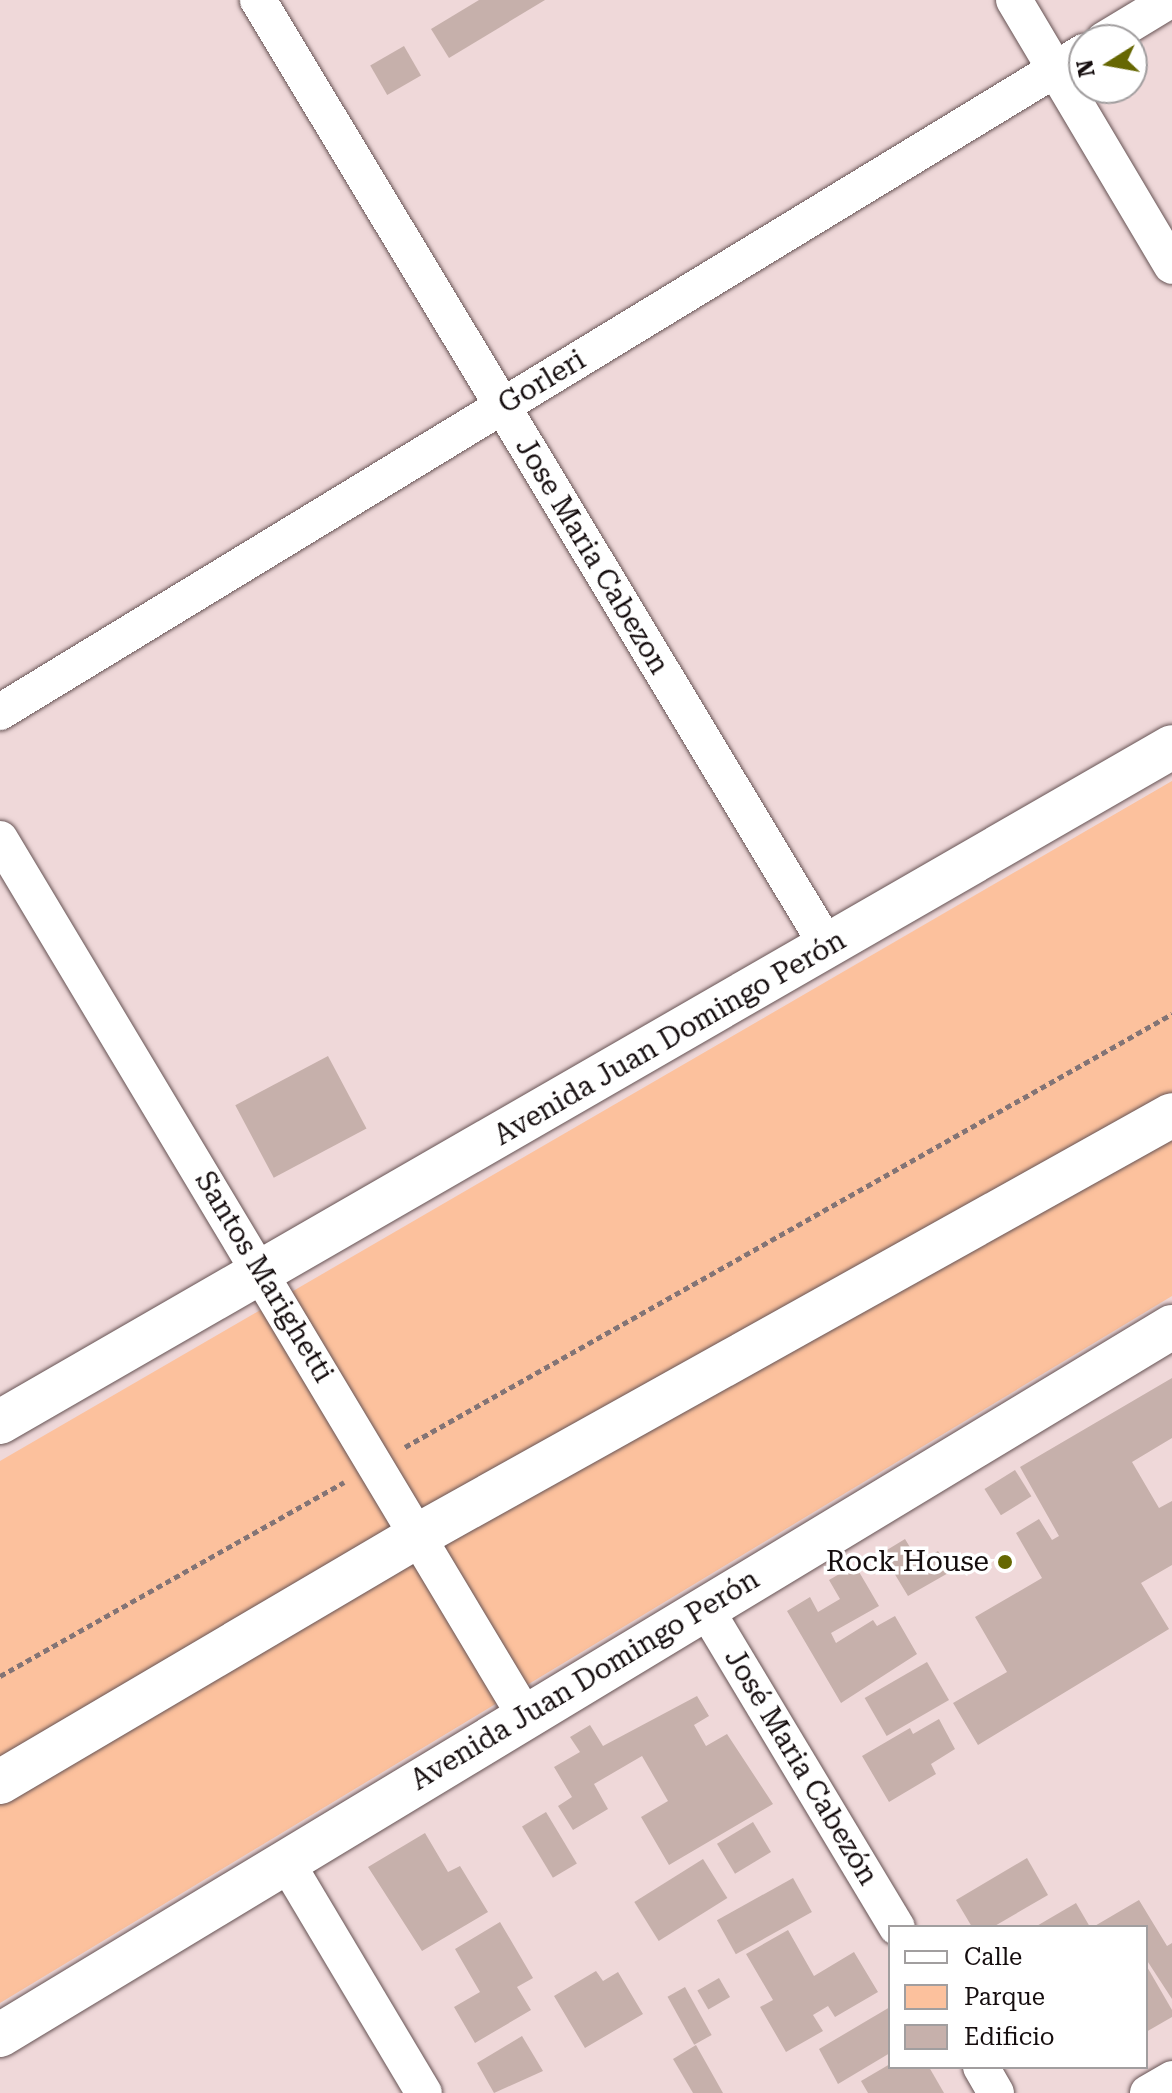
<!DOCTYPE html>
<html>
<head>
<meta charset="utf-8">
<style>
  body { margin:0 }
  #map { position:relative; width:1172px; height:2093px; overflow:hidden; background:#efd8d9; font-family:"Roboto Serif",serif }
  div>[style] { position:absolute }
  .green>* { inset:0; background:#fcc19d }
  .building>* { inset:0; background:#c6b0ab; transform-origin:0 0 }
  .path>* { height:5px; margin-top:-2.5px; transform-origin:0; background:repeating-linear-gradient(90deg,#837475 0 6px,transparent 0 10px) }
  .roads { filter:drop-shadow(0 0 2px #665354) drop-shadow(0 0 2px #665354) }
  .minor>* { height:36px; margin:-18px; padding:0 18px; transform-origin:18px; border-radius:18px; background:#fff }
  .secondary>* { height:44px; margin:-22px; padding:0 22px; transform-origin:22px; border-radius:22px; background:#fff }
  .primary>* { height:44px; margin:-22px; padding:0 22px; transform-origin:22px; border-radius:22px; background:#fff }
  .dots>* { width:22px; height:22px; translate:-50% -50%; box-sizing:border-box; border:4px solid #fff; border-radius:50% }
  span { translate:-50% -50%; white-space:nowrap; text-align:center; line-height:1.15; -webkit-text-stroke:7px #fff; paint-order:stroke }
  .street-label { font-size:28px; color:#150d0e }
  .poi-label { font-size:28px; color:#150d0e }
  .right { translate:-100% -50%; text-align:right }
  .legend { position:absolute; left:888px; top:1925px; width:260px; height:144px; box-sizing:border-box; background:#fff; border:2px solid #a19e9f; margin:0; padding:10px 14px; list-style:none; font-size:24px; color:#150d0e }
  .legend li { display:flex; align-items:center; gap:16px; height:40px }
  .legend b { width:40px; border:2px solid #a19e9f }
  .north { position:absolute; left:1068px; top:24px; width:80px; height:80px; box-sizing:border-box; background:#fff; border:2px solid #a19e9f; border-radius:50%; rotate:259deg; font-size:22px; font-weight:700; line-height:32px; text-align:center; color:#150d0e }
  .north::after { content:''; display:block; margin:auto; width:28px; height:36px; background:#666702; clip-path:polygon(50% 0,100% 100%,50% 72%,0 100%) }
</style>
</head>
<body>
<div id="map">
  <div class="green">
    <div style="clip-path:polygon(1172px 781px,1172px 1296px,0 2003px,0 1461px)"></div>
  </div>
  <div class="building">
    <div style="clip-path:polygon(479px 0,545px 0,449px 58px,431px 29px)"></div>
    <div style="left:404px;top:46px;width:34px;height:39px;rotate:60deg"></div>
    <div style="left:328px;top:1056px;width:82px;height:105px;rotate:62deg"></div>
    <div style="clip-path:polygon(1172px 1378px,1172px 1438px,1132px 1462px,1159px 1508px,1172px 1501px,1172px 1565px,1141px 1583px,1169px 1629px,978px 1745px,953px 1703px,1007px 1672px,975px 1617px,1042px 1578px,1016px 1533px,1039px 1519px,1052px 1540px,1059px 1536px,1020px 1467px)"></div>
    <div style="left:1015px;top:1470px;width:31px;height:36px;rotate:58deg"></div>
    <div style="clip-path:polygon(905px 1539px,919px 1562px,938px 1551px,950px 1572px,908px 1596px,882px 1553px)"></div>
    <div style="clip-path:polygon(855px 1565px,879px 1606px,831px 1633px,836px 1643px,873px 1620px,877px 1626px,895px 1616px,917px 1654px,841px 1703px,787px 1611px,810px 1597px,818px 1612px,840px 1599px,829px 1580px)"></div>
    <div style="left:927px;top:1662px;width:44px;height:72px;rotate:60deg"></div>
    <div style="clip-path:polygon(697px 1696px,709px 1716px,694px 1725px,706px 1746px,727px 1734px,773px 1804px,669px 1865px,641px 1817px,668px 1801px,642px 1756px,594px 1784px,608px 1809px,573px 1830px,558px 1806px,572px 1797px,554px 1767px,580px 1752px,570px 1737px,590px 1725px,603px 1746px)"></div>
    <div style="clip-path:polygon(939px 1719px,955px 1749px,931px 1764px,936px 1774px,889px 1802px,862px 1756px,910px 1728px,913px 1734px)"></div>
    <div style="left:546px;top:1812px;width:60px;height:28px;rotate:59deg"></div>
    <div style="left:753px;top:1822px;width:35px;height:42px;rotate:59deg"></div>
    <div style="clip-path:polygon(425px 1833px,448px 1872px,460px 1866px,488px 1912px,422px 1951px,368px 1867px)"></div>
    <div style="clip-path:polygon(1027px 1858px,1048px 1895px,993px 1927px,972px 1927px,956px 1900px)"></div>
    <div style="left:703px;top:1859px;width:46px;height:81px;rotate:58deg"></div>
    <div style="left:793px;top:1878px;width:39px;height:87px;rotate:61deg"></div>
    <div style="clip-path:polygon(1139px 1900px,1167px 1946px,1172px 1943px,1172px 1999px,1146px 1959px,1146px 1927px,1093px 1927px)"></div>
    <div style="clip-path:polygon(1076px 1903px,1090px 1927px,1035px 1927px)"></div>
    <div style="clip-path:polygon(500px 1922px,533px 1978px,517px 1987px,531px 2010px,475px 2043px,454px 2007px,480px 1992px,455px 1949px)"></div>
    <div style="clip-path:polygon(788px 1930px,814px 1976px,854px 1952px,878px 1992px,835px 2017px,828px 2006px,813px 2015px,823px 2031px,786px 2052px,760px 2007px,773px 2000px,746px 1954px)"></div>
    <div style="clip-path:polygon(1146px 1965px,1172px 2010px,1172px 2017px,1146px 2032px)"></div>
    <div style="clip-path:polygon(596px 1971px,603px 1981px,618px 1972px,643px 2014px,585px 2048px,554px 1996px)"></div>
    <div style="left:719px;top:1978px;width:22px;height:25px;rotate:60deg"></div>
    <div style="left:685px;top:1987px;width:55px;height:20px;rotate:61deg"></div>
    <div style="clip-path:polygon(890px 2007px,890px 2053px,838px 2084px,819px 2049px)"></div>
    <div style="clip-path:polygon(522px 2036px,543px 2071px,494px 2093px,477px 2063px)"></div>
    <div style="clip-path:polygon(696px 2045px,723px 2093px,693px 2093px,673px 2059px)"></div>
    <div style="clip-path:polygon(890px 2064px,929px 2067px,944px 2093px,868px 2093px,861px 2081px)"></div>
  </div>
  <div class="path">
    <div style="left:405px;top:1447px;width:881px;rotate:-29.45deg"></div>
    <div style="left:0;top:1676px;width:395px;rotate:-29.4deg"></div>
  </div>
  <div class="roads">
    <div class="minor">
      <div style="left:258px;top:0;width:1105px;rotate:58.96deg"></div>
      <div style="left:1014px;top:0;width:309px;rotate:59.3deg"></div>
      <div style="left:1104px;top:40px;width:77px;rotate:-31.2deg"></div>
      <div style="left:0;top:712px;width:1269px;rotate:-31.34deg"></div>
      <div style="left:0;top:839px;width:1022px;rotate:59.09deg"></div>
      <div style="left:705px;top:1608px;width:372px;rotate:59deg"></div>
      <div style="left:285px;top:1860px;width:271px;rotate:59.2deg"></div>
      <div style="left:981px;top:2067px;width:30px;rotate:60deg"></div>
      <div style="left:1148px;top:2093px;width:28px;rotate:-30deg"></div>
    </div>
    <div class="secondary">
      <div style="left:0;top:1422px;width:1352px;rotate:-29.94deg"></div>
      <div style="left:0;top:2035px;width:1369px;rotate:-31.14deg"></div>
    </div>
    <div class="primary">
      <div style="left:0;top:1782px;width:484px;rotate:-30.5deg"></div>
      <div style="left:417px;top:1536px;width:864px;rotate:-29.14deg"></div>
    </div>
  </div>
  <div class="dots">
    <div style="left:1005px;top:1562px;background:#666702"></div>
  </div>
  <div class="street-label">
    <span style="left:542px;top:382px;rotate:-31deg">Gorleri</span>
    <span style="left:592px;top:556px;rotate:59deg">Jose Maria Cabezon</span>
    <span style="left:670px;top:1038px;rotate:-30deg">Avenida Juan Domingo Perón</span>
    <span style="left:264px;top:1277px;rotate:59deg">Santos Marighetti</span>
    <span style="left:585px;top:1680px;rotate:-31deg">Avenida Juan Domingo Perón</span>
    <span style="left:801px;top:1767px;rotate:59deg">José Maria Cabezón</span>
  </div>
  <div class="poi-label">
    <span class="right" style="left:989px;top:1562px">Rock House</span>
  </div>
  <ul class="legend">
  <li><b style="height:10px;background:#fff"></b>Calle</li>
  <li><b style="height:22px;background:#fcc19d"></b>Parque</li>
  <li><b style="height:22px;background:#c6b0ab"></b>Edificio</li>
  </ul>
  <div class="north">N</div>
</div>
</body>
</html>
